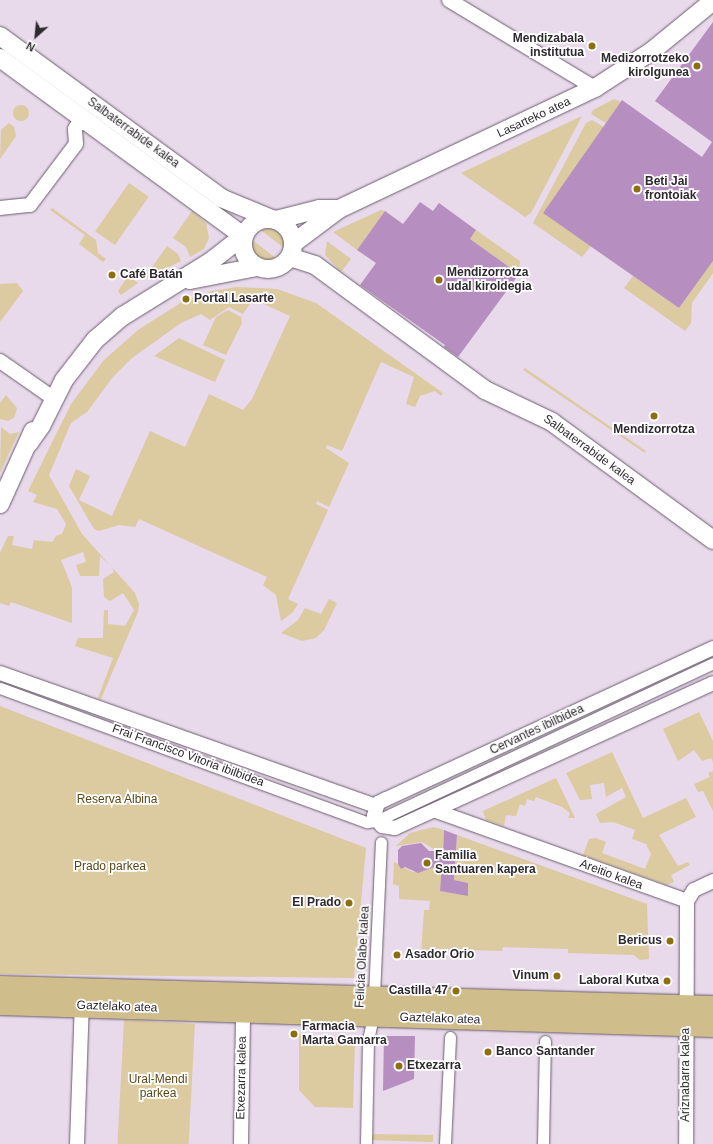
<!DOCTYPE html>
<html>
<head>
<meta charset="utf-8">
<style>
  body { margin:0 }
  #map { position:relative; width:713px; height:1144px; overflow:hidden; background:#e8d9eb; font-family:Arial,sans-serif }
  div>[style] { position:absolute }
  .green>* { inset:0; background:#dccaa0; transform-origin:0 0 }
  .round { border-radius:50% }
  .building>* { inset:0; background:#b78ec0 }
  .roads { filter:drop-shadow(0 0 1px #695d6c) drop-shadow(0 0 1px #695d6c) }
  .pedestrian>* { height:11px; margin:-5.5px; padding:0 5.5px; transform-origin:5.5px; border-radius:5.5px; background:#fff }
  .minor>* { height:14px; margin:-7px; padding:0 7px; transform-origin:7px; border-radius:7px; background:#fff }
  .tertiary>* { height:18px; margin:-9px; padding:0 9px; transform-origin:9px; border-radius:9px; background:#fff }
  .tertiary>.ring { margin:-9px; padding:0; box-sizing:content-box; background:none; border:18px solid #fff; border-radius:50% }
  .primary>* { height:22px; margin:-11px; padding:0 11px; transform-origin:11px; border-radius:11px; background:#d0bd8c }
  .dots>* { width:11px; height:11px; translate:-50% -50%; box-sizing:border-box; border:2px solid #fff; border-radius:50% }
  span { translate:-50% -50%; white-space:nowrap; text-align:center; line-height:1.15; -webkit-text-stroke:3.5px #fff; paint-order:stroke }
  .poi-label { font-size:12px; color:#2e292f; font-weight:700 }
  .right { translate:-100% -50%; text-align:right }
  .left { translate:0 -50%; text-align:left }
  .street-label { font-size:12px; color:#2e292f }
  .park-label { font-size:12px; color:#5a4817 }
  .north { position:absolute; left:16px; top:16px; width:40px; height:40px; -webkit-text-stroke:3px #fff; paint-order:stroke; rotate:207deg; font-size:11px; font-weight:700; line-height:16px; text-align:center; color:#2e292f }
  .north::after { content:''; display:block; margin:auto; width:14px; height:18px; background:#2e292f; clip-path:polygon(50% 0,100% 100%,50% 72%,0 100%) }
</style>
</head>
<body>
<div id="map">
  <div class="green">
    <div style="clip-path:polygon(614px 99px,621px 102px,606px 123px,591px 114px,593px 110px)"></div>
    <div class="round" style="left:13px;top:105px;width:16px;height:16px"></div>
    <div style="clip-path:polygon(582px 116px,531px 213px,525px 217px,461px 173px)"></div>
    <div style="clip-path:polygon(592px 120px,604px 127px,543px 213px,591px 246px,582px 257px,533px 223px,586px 123px)"></div>
    <div style="clip-path:polygon(9px 123px,14px 127px,16px 136px,0 159px,1px 130px)"></div>
    <div style="left:129px;top:183px;width:24px;height:59px;rotate:35deg"></div>
    <div style="clip-path:polygon(52px 208px,96px 240px,98px 253px,106px 259px,103px 262px,79px 244px,85px 235px,50px 210px)"></div>
    <div style="clip-path:polygon(381px 210px,385px 211px,357px 250px,333px 232px)"></div>
    <div style="clip-path:polygon(192px 211px,206px 223px,209px 238px,204px 249px,190px 257px,186px 247px,173px 238px)"></div>
    <div style="clip-path:polygon(265px 224px,283px 231px,288px 242px,287px 250px,258px 228px)"></div>
    <div style="clip-path:polygon(476px 230px,520px 261px,519px 274px,470px 239px)"></div>
    <div style="clip-path:polygon(250px 238px,278px 260px,278px 263px,263px 266px,254px 262px,246px 249px)"></div>
    <div style="clip-path:polygon(327px 241px,351px 259px,341px 272px,325px 255px)"></div>
    <div style="clip-path:polygon(167px 246px,178px 254px,181px 261px,143px 280px)"></div>
    <div style="clip-path:polygon(713px 261px,713px 273px,692px 303px,691px 323px,685px 331px,624px 288px,633px 276px,679px 308px)"></div>
    <div style="clip-path:polygon(128px 276px,138px 283px,121px 295px,118px 291px)"></div>
    <div style="clip-path:polygon(17px 283px,23px 291px,0 322px,0 284px)"></div>
    <div style="clip-path:polygon(237px 287px,277px 289px,316px 303px,443px 393px,441px 396px,435px 391px,420px 396px,415px 407px,406px 404px,414px 377px,381px 362px,342px 451px,327px 445px,326px 448px,349px 463px,329px 507px,317px 501px,316px 504px,328px 510px,288px 599px,298px 604px,292px 613px,281px 621px,276px 595px,263px 585px,267px 577px,139px 519px,135px 527px,119px 525px,99px 531px,94px 529px,69px 486px,76px 469px,90px 476px,79px 500px,112px 516px,150px 431px,185px 447px,209px 394px,243px 410px,252px 399px,290px 316px,253px 299px,243px 314px,229px 307px,210px 320px,201px 314px,181px 323px,132px 358px,113px 377px,87px 412px,71px 423px,49px 475px,82px 534px,135px 593px,139px 604px,138px 612px,101px 699px,98px 698px,113px 658px,75px 646px,78px 638px,103px 638px,104px 610px,108px 610px,108px 624px,125px 626px,134px 610px,123px 593px,110px 601px,104px 597px,103px 579px,114px 572px,112px 567px,100px 556px,99px 576px,80px 576px,76px 565px,86px 562px,83px 552px,61px 560px,72px 587px,72px 623px,11px 602px,9px 606px,0 603px,0 553px,8px 536px,14px 536px,12px 545px,32px 549px,34px 540px,52px 542px,56px 536px,62px 534px,66px 524px,57px 509px,33px 502px,37px 495px,28px 491px,71px 404px,104px 360px,138px 330px,182px 302px,212px 291px)"></div>
    <div style="clip-path:polygon(228px 310px,241px 317px,242px 323px,226px 355px,203px 345px,216px 317px)"></div>
    <div style="clip-path:polygon(179px 338px,225px 360px,215px 382px,154px 356px)"></div>
    <div style="clip-path:polygon(525px 368px,646px 451px,645px 453px,523px 370px)"></div>
    <div style="clip-path:polygon(6px 395px,17px 408px,14px 418px,8px 421px,0 419px,0 403px)"></div>
    <div style="clip-path:polygon(1px 427px,10px 434px,19px 432px,0 473px)"></div>
    <div style="clip-path:polygon(329px 599px,337px 603px,324px 630px,316px 638px,302px 641px,281px 633px,298px 620px,305px 608px,321px 614px)"></div>
    <div style="clip-path:polygon(0 706px,366px 848px,354px 978px,0 974px)"></div>
    <div style="clip-path:polygon(699px 712px,713px 741px,713px 762px,711px 758px,702px 761px,694px 750px,678px 761px,663px 729px)"></div>
    <div style="clip-path:polygon(612px 752px,643px 818px,686px 798px,696px 817px,659px 835px,678px 866px,688px 862px,690px 865px,671px 875px,674px 882px,667px 885px,583px 855px,589px 839px,596px 838px,606px 842px,602px 853px,645px 869px,651px 854px,646px 844px,632px 839px,635px 830px,613px 822px,600px 823px,596px 814px,626px 797px,622px 788px,606px 797px,604px 783px,590px 785px,592px 799px,580px 800px,566px 773px)"></div>
    <div style="clip-path:polygon(713px 771px,713px 811px,703px 791px,698px 792px,694px 784px,710px 777px,708px 773px)"></div>
    <div style="clip-path:polygon(556px 778px,575px 818px,568px 818px,570px 813px,562px 807px,536px 797px,534px 801px,527px 799px,525px 806px,520px 804px,516px 816px,506px 815px,504px 826px,486px 820px,483px 811px)"></div>
    <div style="clip-path:polygon(433px 827px,444px 830px,442px 854px,422px 842px,396px 846px,410px 833px)"></div>
    <div style="clip-path:polygon(457px 835px,647px 904px,649px 959px,640px 960px,634px 955px,568px 953px,568px 949px,503px 947px,502px 951px,436px 949px,430px 954px,421px 953px,424px 910px,429px 910px,430px 901px,399px 899px,399px 886px,393px 884px,394px 862px,413px 872px,442px 864px,440px 891px,468px 895px,468px 883px,454px 880px)"></div>
    <div style="left:124px;top:1020px;width:71px;height:124px;rotate:3deg"></div>
    <div style="clip-path:polygon(299px 1033px,355px 1041px,353px 1108px,315px 1107px,299px 1090px)"></div>
    <div style="clip-path:polygon(369px 1134px,433px 1135px,433px 1142px,369px 1140px)"></div>
  </div>
  <div class="building">
    <div style="clip-path:polygon(713px 22px,713px 261px,679px 308px,543px 213px,622px 100px,702px 157px,712px 142px,655px 101px)"></div>
    <div style="clip-path:polygon(420px 202px,433px 211px,439px 203px,476px 230px,470px 239px,519px 274px,458px 357px,444px 347px,445px 345px,360px 285px,376px 263px,357px 250px,385px 211px,403px 224px)"></div>
    <div style="clip-path:polygon(444px 830px,457px 835px,454px 880px,468px 883px,468px 896px,440px 891px,442px 864px,418px 873px,405px 867px,401px 869px,398px 864px,398px 850px,402px 846px,421px 843px,429px 851px,443px 851px)"></div>
    <div style="clip-path:polygon(384px 1036px,415px 1036px,414px 1079px,383px 1091px)"></div>
  </div>
  <div class="roads">
    <div class="pedestrian">
      <div style="left:0;top:688px;width:391px;rotate:20.1deg"></div>
      <div style="left:367px;top:822px;width:9px;rotate:-6deg"></div>
      <div style="left:376px;top:821px;width:372px;rotate:-25.1deg"></div>
      <div style="left:366px;top:1144px;width:104px;rotate:-88.9deg"></div>
      <div style="left:368px;top:1040px;width:24px;rotate:-78deg"></div>
      <div style="left:373px;top:1017px;width:175px;rotate:-87.4deg"></div>
      <div style="left:445px;top:1144px;width:107px;rotate:-87.3deg"></div>
      <div style="left:543px;top:1144px;width:103px;rotate:-88.9deg"></div>
    </div>
    <div class="minor">
      <div style="left:449px;top:0;width:170px;rotate:31.1deg"></div>
      <div style="left:0;top:208px;width:30px;rotate:-6deg"></div>
      <div style="left:30px;top:205px;width:76px;rotate:-53deg"></div>
      <div style="left:76px;top:144px;width:15px;rotate:-94deg"></div>
      <div style="left:75px;top:129px;width:13px;rotate:-58deg"></div>
      <div style="left:0;top:361px;width:65px;rotate:34.9deg"></div>
      <div style="left:713px;top:648px;width:360px;rotate:155.2deg"></div>
      <div style="left:386px;top:799px;width:9px;rotate:153deg"></div>
      <div style="left:378px;top:803px;width:14px;rotate:107deg"></div>
      <div style="left:374px;top:816px;width:13px;rotate:51deg"></div>
      <div style="left:382px;top:826px;width:13px;rotate:9deg"></div>
      <div style="left:395px;top:828px;width:349px;rotate:-24.5deg"></div>
      <div style="left:0;top:673px;width:392px;rotate:19.5deg"></div>
      <div style="left:436px;top:811px;width:267px;rotate:19.7deg"></div>
      <div style="left:687px;top:901px;width:243px;rotate:90.2deg"></div>
      <div style="left:687px;top:901px;width:13px;rotate:-58deg"></div>
      <div style="left:694px;top:890px;width:21px;rotate:-25deg"></div>
      <div style="left:77px;top:1144px;width:145px;rotate:-88deg"></div>
      <div style="left:241px;top:1144px;width:132px;rotate:-89.1deg"></div>
    </div>
    <div class="tertiary">
      <div style="left:0;top:36px;width:274px;rotate:36.2deg"></div>
      <div style="left:221px;top:198px;width:55px;rotate:22.4deg"></div>
      <div style="left:0;top:58px;width:301px;rotate:36.2deg"></div>
      <div class="ring" style="left:243px;top:219px;width:32px;height:32px"></div>
      <div style="left:276px;top:220px;width:44px;rotate:-14.3deg"></div>
      <div style="left:319px;top:209px;width:20px"></div>
      <div style="left:295px;top:242px;width:55px;rotate:-36.9deg"></div>
      <div style="left:339px;top:209px;width:283px;rotate:-25.3deg"></div>
      <div style="left:595px;top:88px;width:68px;rotate:-33deg"></div>
      <div style="left:652px;top:51px;width:79px;rotate:-39.3deg"></div>
      <div style="left:290px;top:257px;width:26px;rotate:18deg"></div>
      <div style="left:315px;top:265px;width:211px;rotate:36.3deg"></div>
      <div style="left:485px;top:390px;width:74px;rotate:25.5deg"></div>
      <div style="left:552px;top:422px;width:200px;rotate:36.2deg"></div>
      <div style="left:190px;top:280px;width:68px;rotate:-11deg"></div>
      <div style="left:29px;top:443px;width:21px;rotate:-55deg"></div>
      <div style="left:41px;top:426px;width:51px;rotate:-63.4deg"></div>
      <div style="left:64px;top:380px;width:51px;rotate:-52.2deg"></div>
      <div style="left:95px;top:340px;width:37px;rotate:-41deg"></div>
      <div style="left:123px;top:316px;width:102px;rotate:-31.8deg"></div>
      <div style="left:210px;top:262px;width:39px;rotate:-38deg"></div>
      <div style="left:0;top:504px;width:80px;rotate:-65.7deg"></div>
    </div>
    <div class="primary">
      <div style="left:0;top:987px;width:713px;rotate:1.61deg"></div>
      <div style="left:0;top:1004px;width:713px;rotate:1.77deg"></div>
    </div>
  </div>
  <div class="dots">
    <div style="left:592px;top:46px;background:#8d6e10"></div>
    <div style="left:697px;top:66px;background:#8d6e10"></div>
    <div style="left:637px;top:189px;background:#8d6e10"></div>
    <div style="left:112px;top:275px;background:#8d6e10"></div>
    <div style="left:439px;top:280px;background:#8d6e10"></div>
    <div style="left:186px;top:299px;background:#8d6e10"></div>
    <div style="left:654px;top:416px;background:#8d6e10"></div>
    <div style="left:427px;top:863px;background:#8d6e10"></div>
    <div style="left:349px;top:903px;background:#8d6e10"></div>
    <div style="left:670px;top:941px;background:#8d6e10"></div>
    <div style="left:397px;top:955px;background:#8d6e10"></div>
    <div style="left:557px;top:976px;background:#8d6e10"></div>
    <div style="left:667px;top:981px;background:#8d6e10"></div>
    <div style="left:456px;top:991px;background:#8d6e10"></div>
    <div style="left:294px;top:1034px;background:#8d6e10"></div>
    <div style="left:488px;top:1052px;background:#8d6e10"></div>
    <div style="left:399px;top:1066px;background:#8d6e10"></div>
  </div>
  <div class="poi-label">
    <span class="right" style="left:584px;top:46px">Mendizabala<br>institutua</span>
    <span class="right" style="left:689px;top:66px">Medizorrotzeko<br>kirolgunea</span>
    <span class="left" style="left:645px;top:189px">Beti Jai<br>frontoiak</span>
    <span class="left" style="left:447px;top:280px">Mendizorrotza<br>udal kiroldegia</span>
    <span class="left" style="left:120px;top:275px">Café Batán</span>
    <span class="left" style="left:194px;top:299px">Portal Lasarte</span>
    <span style="left:654px;top:430px">Mendizorrotza</span>
    <span class="left" style="left:435px;top:863px">Familia<br>Santuaren kapera</span>
    <span class="right" style="left:341px;top:903px">El Prado</span>
    <span class="right" style="left:662px;top:941px">Bericus</span>
    <span class="left" style="left:405px;top:955px">Asador Orio</span>
    <span class="right" style="left:549px;top:976px">Vinum</span>
    <span class="right" style="left:659px;top:981px">Laboral Kutxa</span>
    <span class="right" style="left:448px;top:991px">Castilla 47</span>
    <span class="left" style="left:302px;top:1034px">Farmacia<br>Marta Gamarra</span>
    <span class="left" style="left:496px;top:1052px">Banco Santander</span>
    <span class="left" style="left:407px;top:1066px">Etxezarra</span>
  </div>
  <div class="street-label">
    <span style="left:534px;top:118px;rotate:-25deg">Lasarteko atea</span>
    <span style="left:133px;top:133px;rotate:36deg">Salbaterrabide kalea</span>
    <span style="left:589px;top:450px;rotate:36deg">Salbaterrabide kalea</span>
    <span style="left:537px;top:730px;rotate:-25deg">Cervantes ibilbidea</span>
    <span style="left:188px;top:756px;rotate:20deg">Frai Francisco Vitoria ibilbidea</span>
    <span style="left:611px;top:875px;rotate:20deg">Areitio kalea</span>
    <span style="left:363px;top:957px;rotate:-87deg">Felicia Olabe kalea</span>
    <span style="left:117px;top:1007px;rotate:2deg">Gaztelako atea</span>
    <span style="left:440px;top:1019px;rotate:2deg">Gaztelako atea</span>
    <span style="left:686px;top:1075px;rotate:-90deg">Ariznabarra kalea</span>
    <span style="left:242px;top:1078px;rotate:-89deg">Etxezarra kalea</span>
  </div>
  <div class="park-label">
    <span style="left:117px;top:800px">Reserva Albina</span>
    <span style="left:110px;top:867px">Prado parkea</span>
    <span style="left:158px;top:1087px">Ural-Mendi<br>parkea</span>
  </div>
  <div class="north">N</div>
</div>
</body>
</html>
